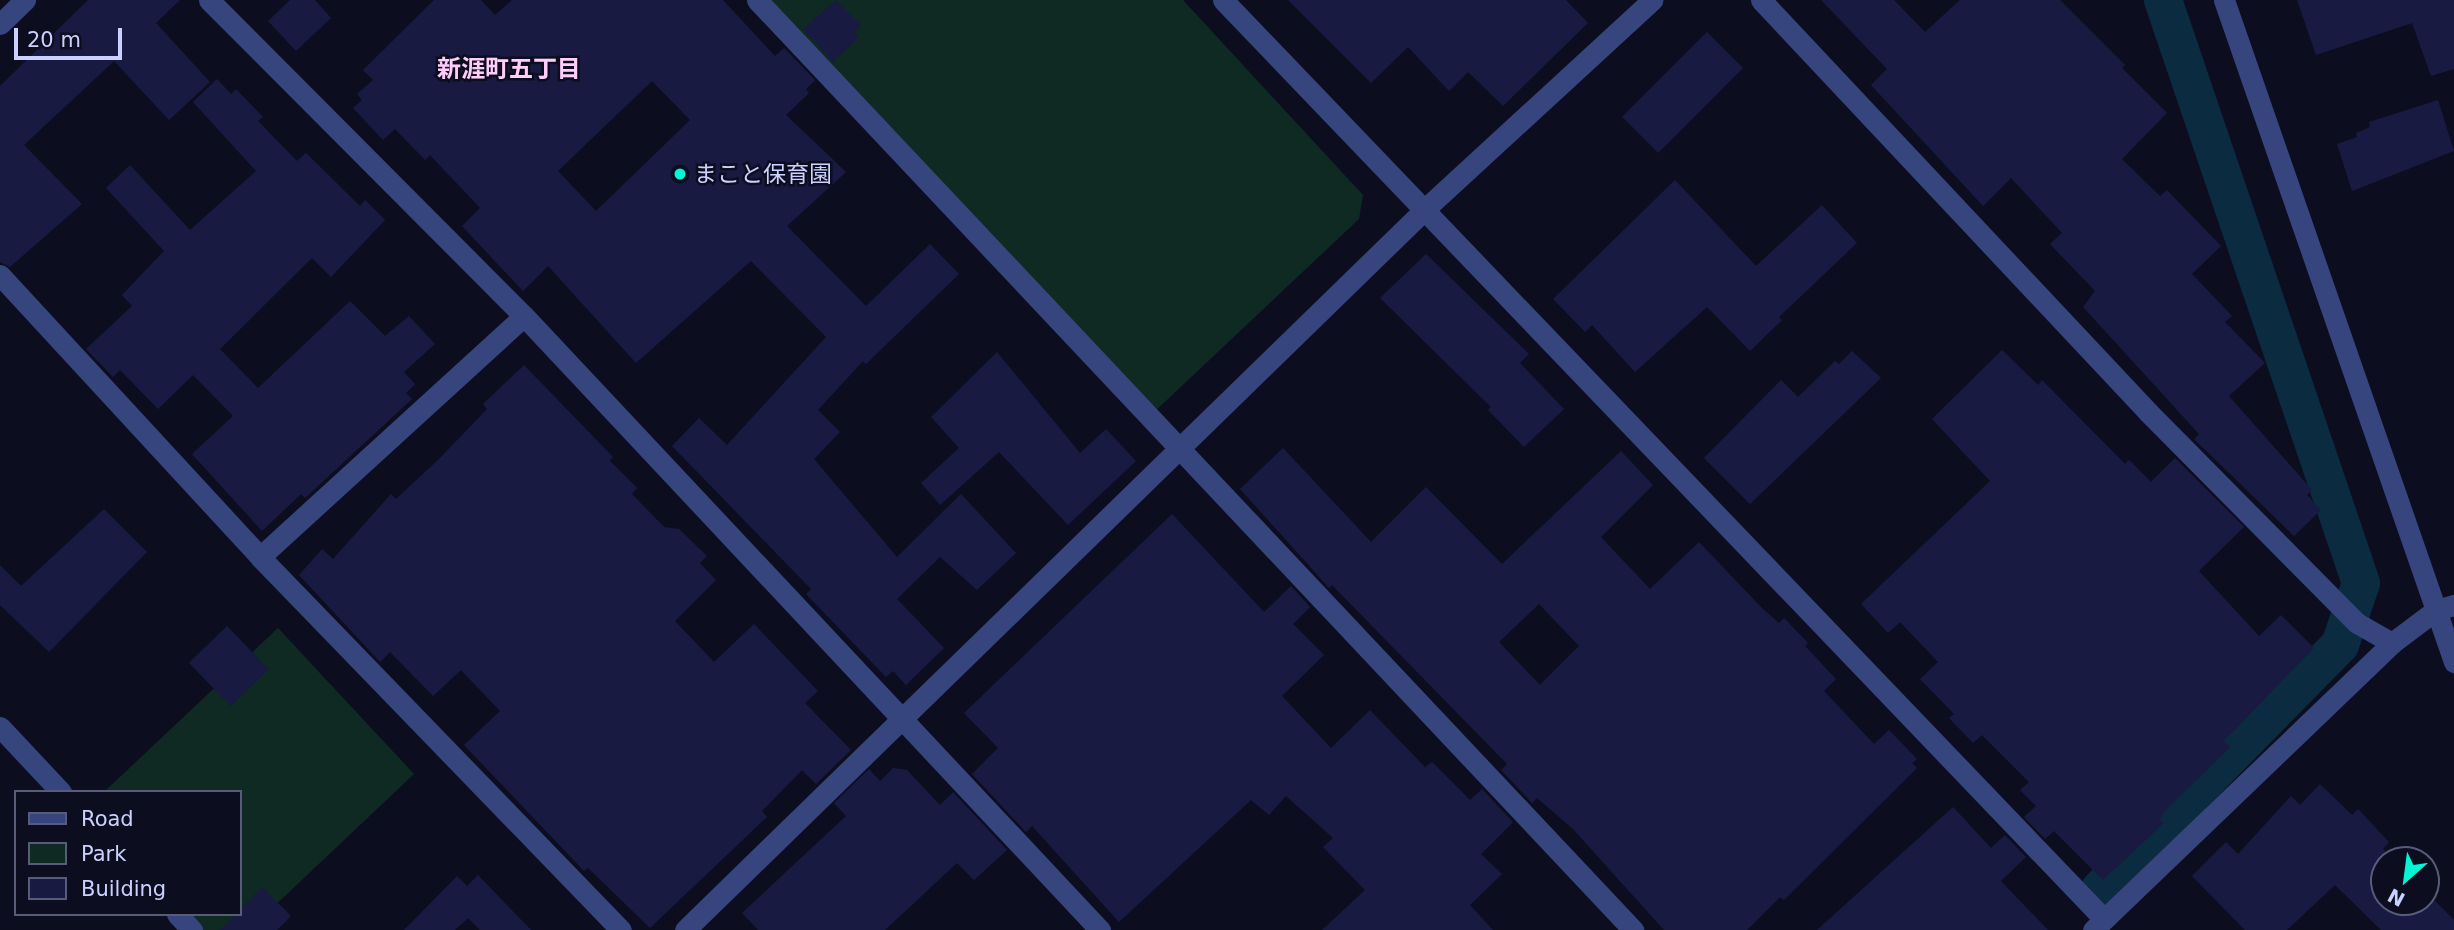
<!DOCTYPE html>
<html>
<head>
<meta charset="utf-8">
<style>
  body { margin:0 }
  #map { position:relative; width:2454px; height:930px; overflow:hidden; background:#0c0e20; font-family:"DejaVu Sans","Noto Sans JP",sans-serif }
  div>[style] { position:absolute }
  .green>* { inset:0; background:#0f2a22 }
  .canal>* { height:38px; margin:-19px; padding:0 19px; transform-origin:19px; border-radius:19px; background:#0b2c40 }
  .building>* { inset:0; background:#181a41; transform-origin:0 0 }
  .minor>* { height:21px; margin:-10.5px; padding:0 10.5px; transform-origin:10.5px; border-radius:10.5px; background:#37457f }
  .dots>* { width:19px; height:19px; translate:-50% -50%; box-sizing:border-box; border:4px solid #0c0e20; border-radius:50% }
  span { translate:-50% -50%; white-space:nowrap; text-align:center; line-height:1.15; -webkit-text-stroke:5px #0c0e20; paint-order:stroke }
  .poi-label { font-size:23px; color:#cbd1ff }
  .left { translate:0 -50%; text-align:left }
  .neighbourhood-label { font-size:24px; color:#ffcdf9; font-weight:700 }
  .legend { position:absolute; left:14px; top:790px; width:228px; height:126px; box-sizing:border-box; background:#0c0e20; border:2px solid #585c79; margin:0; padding:9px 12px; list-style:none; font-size:21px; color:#cbd1ff }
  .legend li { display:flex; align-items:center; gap:14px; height:35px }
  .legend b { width:35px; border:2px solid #585c79 }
  .north { position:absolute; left:2370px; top:846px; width:70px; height:70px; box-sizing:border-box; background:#0c0e20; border:2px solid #585c79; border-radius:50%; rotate:208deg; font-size:19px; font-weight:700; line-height:28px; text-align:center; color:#cbd1ff }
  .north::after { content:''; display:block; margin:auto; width:24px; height:32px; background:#00f6d4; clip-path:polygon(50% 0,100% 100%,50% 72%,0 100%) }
  .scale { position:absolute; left:14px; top:28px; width:108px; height:32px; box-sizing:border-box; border:4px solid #cbd1ff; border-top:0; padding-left:9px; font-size:21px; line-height:24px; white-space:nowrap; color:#cbd1ff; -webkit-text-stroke:5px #0c0e20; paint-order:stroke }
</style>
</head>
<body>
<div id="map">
  <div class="green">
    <div style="clip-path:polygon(756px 0,1183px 0,1363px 195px,1359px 219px,1152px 414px)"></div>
    <div style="clip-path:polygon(278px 628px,414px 774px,249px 930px,189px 930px,175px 914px,240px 914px,240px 792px,104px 792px)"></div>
  </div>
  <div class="canal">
    <div style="left:2100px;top:889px;width:342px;rotate:-45.5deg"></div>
    <div style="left:2340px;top:645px;width:65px;rotate:-71.3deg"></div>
    <div style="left:2361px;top:583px;width:616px;rotate:-108.76deg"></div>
  </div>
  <div class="building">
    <div style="clip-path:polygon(88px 0,180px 0,156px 23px,210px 82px,169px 120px,114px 61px,24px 145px,82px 204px,10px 267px,0 262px,0 86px)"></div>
    <div style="clip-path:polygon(290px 0,315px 0,331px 18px,296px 51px,268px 21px)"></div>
    <div style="clip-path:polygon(evenodd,434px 0,481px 0,495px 15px,512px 0,723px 0,775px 56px,784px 48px,815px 80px,806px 89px,809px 93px,786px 115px,846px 172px,787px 226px,866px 306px,930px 244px,959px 274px,866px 364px,863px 361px,818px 410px,840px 432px,814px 459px,897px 557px,961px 494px,1016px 553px,977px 590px,940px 557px,897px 599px,944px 648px,906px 685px,893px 671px,886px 677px,806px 594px,811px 589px,672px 446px,699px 418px,727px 445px,826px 337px,751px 261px,636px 363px,548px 266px,523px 291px,462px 226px,480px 208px,430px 155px,425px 160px,395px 129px,383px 140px,353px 108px,362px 100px,357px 94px,373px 80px,363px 70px,434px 0,652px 81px,690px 120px,596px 211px,558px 171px,652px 81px)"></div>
    <div style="clip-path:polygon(836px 0,861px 25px,854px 32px,859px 37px,833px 62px,803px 29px)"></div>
    <div style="clip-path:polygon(1288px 0,1566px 0,1588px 23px,1503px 106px,1468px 72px,1449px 91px,1408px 47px,1371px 83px)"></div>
    <div style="clip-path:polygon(1821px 0,1894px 0,1925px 32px,1960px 0,2060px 0,2125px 65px,2122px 68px,2167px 113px,2122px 159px,2160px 196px,2167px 190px,2221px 246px,2192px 274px,2232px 316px,2225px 322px,2265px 363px,2229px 396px,2312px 490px,2307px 495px,2321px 510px,2294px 536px,2194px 439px,2199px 434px,2083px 307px,2095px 291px,2050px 244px,2062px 233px,2011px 178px,1983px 206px,1871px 85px,1887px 69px)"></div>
    <div style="clip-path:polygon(2297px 0,2454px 0,2454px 69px,2431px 76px,2412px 23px,2316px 55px)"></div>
    <div style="left:1707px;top:32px;width:51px;height:120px;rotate:45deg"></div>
    <div style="clip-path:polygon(217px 79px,231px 94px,236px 89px,263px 117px,258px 121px,297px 161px,306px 153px,360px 206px,365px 200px,385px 220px,331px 277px,312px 258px,220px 349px,258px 388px,350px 301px,385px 336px,409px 316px,435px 344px,404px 372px,415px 384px,406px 393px,412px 399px,305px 498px,301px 494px,262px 531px,192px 454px,233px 416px,193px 375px,158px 409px,120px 370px,113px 377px,86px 349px,132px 306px,122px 295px,164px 251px,106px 188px,130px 165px,190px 230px,256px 171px,193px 102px)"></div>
    <div style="clip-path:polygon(2438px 100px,2454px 151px,2352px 191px,2337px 144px,2357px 137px,2356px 133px,2370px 127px,2369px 122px)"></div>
    <div style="clip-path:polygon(1675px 180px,1756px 266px,1822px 205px,1857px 243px,1779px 317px,1782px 320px,1750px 351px,1707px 307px,1635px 372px,1592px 325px,1585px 332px,1553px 299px)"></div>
    <div style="clip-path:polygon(1426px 254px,1529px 354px,1520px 363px,1564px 409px,1524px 447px,1488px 410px,1491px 407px,1380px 298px)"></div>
    <div style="clip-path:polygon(2002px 350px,2038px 385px,2042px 380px,2125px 464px,2129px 460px,2151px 482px,2175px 458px,2244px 527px,2199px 571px,2259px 636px,2281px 615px,2314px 648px,2224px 741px,2230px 747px,2165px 811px,2160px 819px,2164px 823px,2103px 880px,2054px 831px,2045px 839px,2024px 817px,2036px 806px,2020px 790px,2029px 782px,1982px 735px,1973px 743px,1949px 718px,1954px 714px,1920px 679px,1938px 662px,1900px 622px,1888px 633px,1861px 604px,1990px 481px,1932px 419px)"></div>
    <div style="clip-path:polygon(1852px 351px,1881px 378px,1750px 504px,1704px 458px,1781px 380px,1798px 397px,1835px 361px,1839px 364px)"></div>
    <div style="clip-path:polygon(997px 352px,1080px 453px,1106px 429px,1136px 461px,1068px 525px,999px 452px,940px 505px,921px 483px,959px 448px,931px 417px)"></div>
    <div style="clip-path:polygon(524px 365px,613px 457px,610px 461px,637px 488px,632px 494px,664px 527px,679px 529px,707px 556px,700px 563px,716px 580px,675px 621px,714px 662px,754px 624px,818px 691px,805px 703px,851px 750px,816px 784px,802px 770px,762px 811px,767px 817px,650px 928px,588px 868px,584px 871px,464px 745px,500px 711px,461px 670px,433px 696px,390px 652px,380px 662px,299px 575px,322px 549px,333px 559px,391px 494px,396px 499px,439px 459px,487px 409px,483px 404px)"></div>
    <div style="clip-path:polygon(evenodd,1283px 448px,1371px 542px,1426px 487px,1502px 564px,1621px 451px,1653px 485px,1601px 537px,1650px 589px,1699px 542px,1762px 608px,1779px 623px,1784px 618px,1808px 643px,1805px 646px,1836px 679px,1824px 691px,1874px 744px,1889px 730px,1917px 759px,1912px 763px,1917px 768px,1784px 900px,1780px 897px,1747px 930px,1664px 930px,1573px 829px,1537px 798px,1532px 803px,1501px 770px,1507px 764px,1332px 585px,1329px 588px,1240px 489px,1283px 448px,1539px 604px,1579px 646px,1540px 685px,1499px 642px,1539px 604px)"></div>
    <div style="clip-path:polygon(104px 509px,147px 552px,49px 652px,0 605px,0 565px,21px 586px)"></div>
    <div style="clip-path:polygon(1172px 514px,1264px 612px,1291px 586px,1310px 607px,1293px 624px,1324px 655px,1282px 696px,1331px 748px,1370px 710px,1425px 767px,1432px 762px,1470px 800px,1482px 789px,1513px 822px,1481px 854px,1502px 874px,1470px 905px,1493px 930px,1322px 930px,1365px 890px,1323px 847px,1333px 838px,1286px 796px,1269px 815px,1251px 800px,1119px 922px,1032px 826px,1026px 832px,972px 774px,998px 748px,964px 713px)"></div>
    <div style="left:227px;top:626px;width:60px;height:53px;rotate:46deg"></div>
    <div style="clip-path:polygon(893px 768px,907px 770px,940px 805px,953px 792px,1007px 850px,974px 880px,957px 863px,885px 930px,758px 930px,742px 913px,846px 816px,834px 803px,869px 769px,880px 781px)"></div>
    <div style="clip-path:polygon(2320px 784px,2352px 815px,2358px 809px,2389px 842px,2383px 849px,2394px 860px,2384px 860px,2384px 902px,2426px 902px,2426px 892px,2454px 920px,2454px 930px,2381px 930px,2335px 885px,2287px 930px,2245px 930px,2192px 876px,2226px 842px,2238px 854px,2291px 796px,2300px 805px)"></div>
    <div style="clip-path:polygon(1953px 807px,1991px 848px,2005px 835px,2026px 857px,2001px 881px,2048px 930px,1817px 930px)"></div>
    <div style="clip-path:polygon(478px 875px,531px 930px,480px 930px,468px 918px,455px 930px,404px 930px,457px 876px,467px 886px)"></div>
    <div style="clip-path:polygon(262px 887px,291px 916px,277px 930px,220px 930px)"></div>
  </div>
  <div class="minor">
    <div style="left:209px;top:0;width:446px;rotate:45.1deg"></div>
    <div style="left:524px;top:316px;width:842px;rotate:46.83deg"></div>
    <div style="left:757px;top:0;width:1278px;rotate:46.71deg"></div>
    <div style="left:1223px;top:0;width:1273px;rotate:46.21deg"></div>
    <div style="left:1761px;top:0;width:565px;rotate:46.79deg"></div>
    <div style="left:2148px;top:412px;width:297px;rotate:45.3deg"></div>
    <div style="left:2357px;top:623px;width:40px;rotate:29.7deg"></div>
    <div style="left:2224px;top:0;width:701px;rotate:70.84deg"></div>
    <div style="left:0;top:24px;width:35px;rotate:-44deg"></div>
    <div style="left:0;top:275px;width:384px;rotate:47.3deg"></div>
    <div style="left:260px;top:557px;width:519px;rotate:45.94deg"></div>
    <div style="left:260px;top:557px;width:357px;rotate:-42.4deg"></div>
    <div style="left:0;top:727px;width:89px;rotate:46.8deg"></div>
    <div style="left:177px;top:914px;width:22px;rotate:47deg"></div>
    <div style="left:685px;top:930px;width:1033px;rotate:-44.25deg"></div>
    <div style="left:1425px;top:209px;width:309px;rotate:-42.6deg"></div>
    <div style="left:2093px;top:930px;width:414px;rotate:-43.8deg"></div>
    <div style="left:2392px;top:643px;width:55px;rotate:-36.9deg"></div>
    <div style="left:2436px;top:610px;width:19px;rotate:-16deg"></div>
  </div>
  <div class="dots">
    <div style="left:680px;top:174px;background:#00f6d4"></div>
  </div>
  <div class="poi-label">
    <span class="left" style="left:694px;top:174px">まこと保育園</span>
  </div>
  <div class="neighbourhood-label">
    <span style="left:509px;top:70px">新涯町五丁目</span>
  </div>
  <ul class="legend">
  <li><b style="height:9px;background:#37457f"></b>Road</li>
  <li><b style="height:19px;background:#0f2a22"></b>Park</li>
  <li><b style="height:19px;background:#181a41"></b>Building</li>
  </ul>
  <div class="north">N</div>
  <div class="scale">20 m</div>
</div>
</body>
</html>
